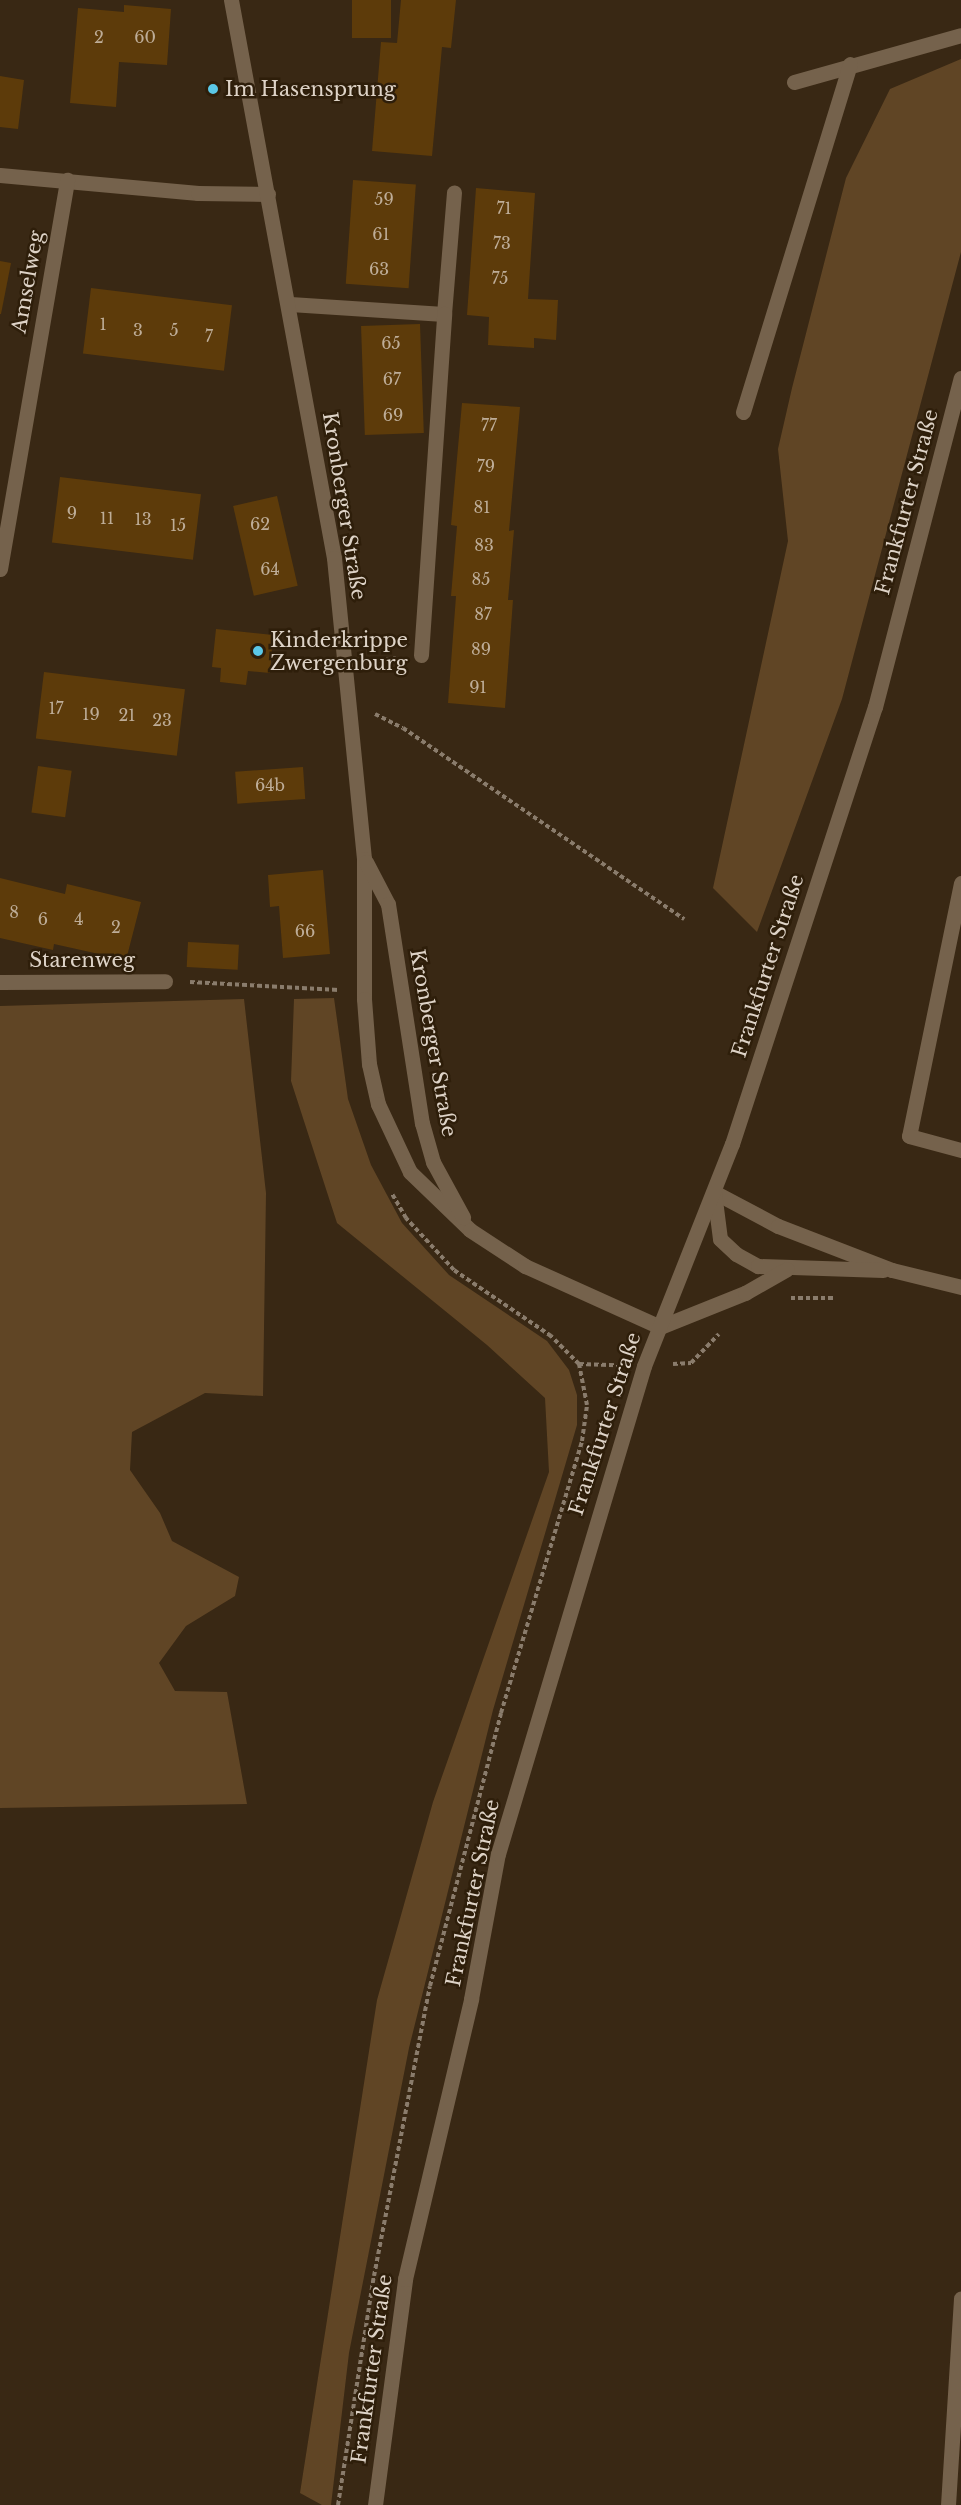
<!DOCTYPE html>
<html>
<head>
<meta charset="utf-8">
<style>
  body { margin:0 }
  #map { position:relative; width:961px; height:2505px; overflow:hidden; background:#392814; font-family:"Libre Baskerville",serif }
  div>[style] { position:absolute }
  .green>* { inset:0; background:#604525 }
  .building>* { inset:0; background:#5d3b0a; transform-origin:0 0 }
  .path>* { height:4px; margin-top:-2px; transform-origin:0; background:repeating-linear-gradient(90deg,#8a7c6c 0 4.5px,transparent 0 7.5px) }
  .lane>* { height:15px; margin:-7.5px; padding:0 7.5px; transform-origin:7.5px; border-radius:7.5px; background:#75624c }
  .street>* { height:15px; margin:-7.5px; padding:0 7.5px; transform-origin:7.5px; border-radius:7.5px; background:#75624c }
  .secondary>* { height:15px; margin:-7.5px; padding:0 7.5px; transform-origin:7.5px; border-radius:7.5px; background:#75624c }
  .dots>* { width:16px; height:16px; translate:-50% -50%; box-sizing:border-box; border:3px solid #2e1e0a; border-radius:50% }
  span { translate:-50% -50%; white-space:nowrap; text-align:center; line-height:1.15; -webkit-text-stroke:5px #2e1e0a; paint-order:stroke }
  .number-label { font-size:16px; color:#bead98 }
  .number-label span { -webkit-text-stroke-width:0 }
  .poi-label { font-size:20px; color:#ded3c7 }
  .left { translate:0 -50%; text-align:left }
  .street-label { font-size:20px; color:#ded3c7 }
</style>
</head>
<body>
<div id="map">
  <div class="green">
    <div style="clip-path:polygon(961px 59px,961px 252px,842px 699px,757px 932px,713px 888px,788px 541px,778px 449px,792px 388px,846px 178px,890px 89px)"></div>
    <div style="clip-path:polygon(334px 998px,348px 1099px,371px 1165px,402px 1223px,449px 1275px,547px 1341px,569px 1370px,577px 1395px,577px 1425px,493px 1710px,409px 2048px,349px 2353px,331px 2505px,322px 2505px,300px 2493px,377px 2000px,433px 1802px,549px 1472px,545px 1398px,487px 1345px,337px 1223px,291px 1081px,294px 999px)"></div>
    <div style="clip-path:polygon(244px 999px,266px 1193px,263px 1396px,205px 1393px,132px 1432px,130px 1470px,160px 1513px,172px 1541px,239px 1577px,235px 1596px,186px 1626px,159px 1663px,175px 1691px,227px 1692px,247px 1804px,0 1808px,0 1006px)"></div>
  </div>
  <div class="building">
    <div style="left:352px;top:0;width:39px;height:38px"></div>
    <div style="clip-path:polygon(401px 0,456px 0,451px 48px,442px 47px,432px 156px,372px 151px,381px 42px,397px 43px)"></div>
    <div style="clip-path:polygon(124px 5px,171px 9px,167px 65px,119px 62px,116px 107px,70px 103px,78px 8px,124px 12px)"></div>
    <div style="clip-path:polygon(0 76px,24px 80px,18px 129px,0 127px)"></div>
    <div style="left:353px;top:180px;width:63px;height:104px;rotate:4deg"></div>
    <div style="clip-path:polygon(476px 188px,535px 193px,528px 299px,558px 300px,556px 340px,534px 338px,534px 348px,488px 345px,489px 317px,467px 315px)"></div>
    <div style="clip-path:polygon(0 261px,11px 263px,1px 314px,0 314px)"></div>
    <div style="left:91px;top:288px;width:142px;height:66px;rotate:7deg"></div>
    <div style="left:420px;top:324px;width:109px;height:59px;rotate:88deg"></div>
    <div style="clip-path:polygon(462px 403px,520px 407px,509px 531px,514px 530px,508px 600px,513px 600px,505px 708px,448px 703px,456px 596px,451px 596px,457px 526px,451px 525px)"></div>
    <div style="left:60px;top:477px;width:142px;height:66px;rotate:7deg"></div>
    <div style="left:277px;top:496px;width:92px;height:45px;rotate:77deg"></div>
    <div style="clip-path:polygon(216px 629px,273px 635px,270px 673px,248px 671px,246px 685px,220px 682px,221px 668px,212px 667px)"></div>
    <div style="left:44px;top:672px;width:142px;height:67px;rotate:7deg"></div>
    <div style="left:38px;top:766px;width:34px;height:47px;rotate:8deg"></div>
    <div style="left:303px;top:767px;width:32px;height:68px;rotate:86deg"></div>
    <div style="clip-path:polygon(323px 870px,330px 954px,283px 958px,279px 906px,270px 907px,268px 875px)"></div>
    <div style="clip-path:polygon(0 878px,65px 894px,67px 884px,141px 902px,126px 960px,54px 944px,53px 950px,0 938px)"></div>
    <div style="left:188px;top:942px;width:51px;height:25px;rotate:3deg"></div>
  </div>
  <div class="path">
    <div style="left:371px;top:662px;width:25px;rotate:-9deg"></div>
    <div style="left:375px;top:714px;width:31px;rotate:27deg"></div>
    <div style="left:403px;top:728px;width:340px;rotate:34.2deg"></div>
    <div style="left:190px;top:982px;width:149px;rotate:3.1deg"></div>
    <div style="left:791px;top:1298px;width:44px"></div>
    <div style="left:579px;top:1364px;width:38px;rotate:2deg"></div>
    <div style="left:673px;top:1364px;width:18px;rotate:-3deg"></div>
    <div style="left:691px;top:1363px;width:40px;rotate:-46deg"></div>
    <div style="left:338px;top:2505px;width:232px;rotate:-81.1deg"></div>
    <div style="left:374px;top:2276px;width:295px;rotate:-79.1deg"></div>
    <div style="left:430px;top:1986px;width:282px;rotate:-75.4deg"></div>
    <div style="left:501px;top:1713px;width:284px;rotate:-73.4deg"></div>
    <div style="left:582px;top:1441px;width:36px;rotate:-82deg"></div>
    <div style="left:587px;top:1405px;width:42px;rotate:-101deg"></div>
    <div style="left:579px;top:1364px;width:40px;rotate:-135deg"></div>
    <div style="left:551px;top:1336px;width:117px;rotate:-145.8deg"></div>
    <div style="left:454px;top:1270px;width:71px;rotate:-132.7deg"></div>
    <div style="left:406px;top:1218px;width:28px;rotate:-120deg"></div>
  </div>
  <div class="lane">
    <div style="left:794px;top:82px;width:173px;rotate:-15.7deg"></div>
    <div style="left:743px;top:412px;width:364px;rotate:-72.9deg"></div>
    <div style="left:961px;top:883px;width:258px;rotate:101.6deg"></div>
    <div style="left:909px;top:1136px;width:54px;rotate:15.1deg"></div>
  </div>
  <div class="street">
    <div style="left:0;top:175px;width:199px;rotate:5.2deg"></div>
    <div style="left:198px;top:193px;width:70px;rotate:0.8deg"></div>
    <div style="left:290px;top:304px;width:154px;rotate:3.7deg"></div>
    <div style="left:444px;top:314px;width:122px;rotate:-85.3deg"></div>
    <div style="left:0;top:569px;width:395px;rotate:-80.2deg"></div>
    <div style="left:421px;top:655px;width:342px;rotate:-86.1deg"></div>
    <div style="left:0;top:982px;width:165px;rotate:-0.3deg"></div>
    <div style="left:714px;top:1192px;width:72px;rotate:28deg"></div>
    <div style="left:778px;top:1226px;width:122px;rotate:21.1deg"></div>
    <div style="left:892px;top:1270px;width:71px;rotate:13.8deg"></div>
    <div style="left:714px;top:1192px;width:47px;rotate:82.7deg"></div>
    <div style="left:720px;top:1239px;width:22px;rotate:43deg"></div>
    <div style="left:736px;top:1254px;width:25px;rotate:29deg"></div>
    <div style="left:758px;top:1266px;width:125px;rotate:1.8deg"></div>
    <div style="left:660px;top:1327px;width:92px;rotate:-21.8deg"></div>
    <div style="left:745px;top:1293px;width:48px;rotate:-29.7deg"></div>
    <div style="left:948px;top:2505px;width:207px;rotate:-86.4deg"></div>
  </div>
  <div class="secondary">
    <div style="left:231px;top:0;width:567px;rotate:79.54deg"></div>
    <div style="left:334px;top:558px;width:302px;rotate:84.3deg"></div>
    <div style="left:364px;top:859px;width:140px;rotate:90deg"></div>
    <div style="left:364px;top:999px;width:65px;rotate:85.6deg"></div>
    <div style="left:369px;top:1064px;width:41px;rotate:77.3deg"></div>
    <div style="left:378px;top:1104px;width:75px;rotate:64.8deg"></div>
    <div style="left:410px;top:1172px;width:83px;rotate:44deg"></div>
    <div style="left:470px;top:1230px;width:66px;rotate:33.2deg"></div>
    <div style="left:525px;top:1266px;width:148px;rotate:24.3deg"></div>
    <div style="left:366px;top:862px;width:47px;rotate:62.4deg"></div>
    <div style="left:388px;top:904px;width:222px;rotate:81.2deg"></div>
    <div style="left:422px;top:1123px;width:41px;rotate:74.2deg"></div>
    <div style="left:433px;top:1162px;width:63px;rotate:61.4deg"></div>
    <div style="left:375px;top:2505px;width:228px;rotate:-82.4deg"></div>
    <div style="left:405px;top:2279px;width:288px;rotate:-76.7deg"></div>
    <div style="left:471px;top:1999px;width:147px;rotate:-79.5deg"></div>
    <div style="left:498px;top:1854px;width:509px;rotate:-73.34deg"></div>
    <div style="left:644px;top:1366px;width:239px;rotate:-68.4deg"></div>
    <div style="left:732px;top:1144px;width:460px;rotate:-71.9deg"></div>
    <div style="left:875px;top:707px;width:340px;rotate:-75.4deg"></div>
  </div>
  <div class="dots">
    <div style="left:213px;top:89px;background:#5bc8e7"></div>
    <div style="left:258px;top:651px;background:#5bc8e7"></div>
  </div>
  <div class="number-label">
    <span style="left:99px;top:37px">2</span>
    <span style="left:145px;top:37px">60</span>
    <span style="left:384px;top:199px">59</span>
    <span style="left:504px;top:208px">71</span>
    <span style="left:381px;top:234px">61</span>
    <span style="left:502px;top:243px">73</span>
    <span style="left:379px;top:269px">63</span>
    <span style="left:500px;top:278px">75</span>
    <span style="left:103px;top:324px">1</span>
    <span style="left:138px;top:330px">3</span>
    <span style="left:174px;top:330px">5</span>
    <span style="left:209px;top:336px">7</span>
    <span style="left:391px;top:343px">65</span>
    <span style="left:392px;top:379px">67</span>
    <span style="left:393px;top:415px">69</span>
    <span style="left:489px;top:425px">77</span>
    <span style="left:486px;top:466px">79</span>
    <span style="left:482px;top:507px">81</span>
    <span style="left:72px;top:513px">9</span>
    <span style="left:107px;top:518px">11</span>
    <span style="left:143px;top:519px">13</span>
    <span style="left:260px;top:524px">62</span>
    <span style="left:178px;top:525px">15</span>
    <span style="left:484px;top:545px">83</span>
    <span style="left:270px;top:569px">64</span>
    <span style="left:481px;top:579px">85</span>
    <span style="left:483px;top:614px">87</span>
    <span style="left:481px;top:649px">89</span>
    <span style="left:478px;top:687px">91</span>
    <span style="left:56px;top:708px">17</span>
    <span style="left:91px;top:714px">19</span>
    <span style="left:127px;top:715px">21</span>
    <span style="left:162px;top:720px">23</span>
    <span style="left:270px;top:785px">64b</span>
    <span style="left:14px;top:912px">8</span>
    <span style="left:43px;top:919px">6</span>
    <span style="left:79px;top:919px">4</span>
    <span style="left:116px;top:927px">2</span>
    <span style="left:305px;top:931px">66</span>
  </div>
  <div class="poi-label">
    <span class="left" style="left:225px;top:89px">Im Hasensprung</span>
    <span class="left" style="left:270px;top:652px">Kinderkrippe<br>Zwergenburg</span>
  </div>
  <div class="street-label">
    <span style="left:28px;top:282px;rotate:-80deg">Amselweg</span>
    <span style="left:907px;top:502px;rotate:-75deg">Frankfurter Straße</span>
    <span style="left:344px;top:506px;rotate:81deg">Kronberger Straße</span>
    <span style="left:82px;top:960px">Starenweg</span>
    <span style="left:768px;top:966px;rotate:-72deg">Frankfurter Straße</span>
    <span style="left:433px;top:1043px;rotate:80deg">Kronberger Straße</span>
    <span style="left:605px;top:1424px;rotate:-72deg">Frankfurter Straße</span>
    <span style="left:473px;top:1893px;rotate:-78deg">Frankfurter Straße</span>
    <span style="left:372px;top:2369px;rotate:-82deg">Frankfurter Straße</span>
  </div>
</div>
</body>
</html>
